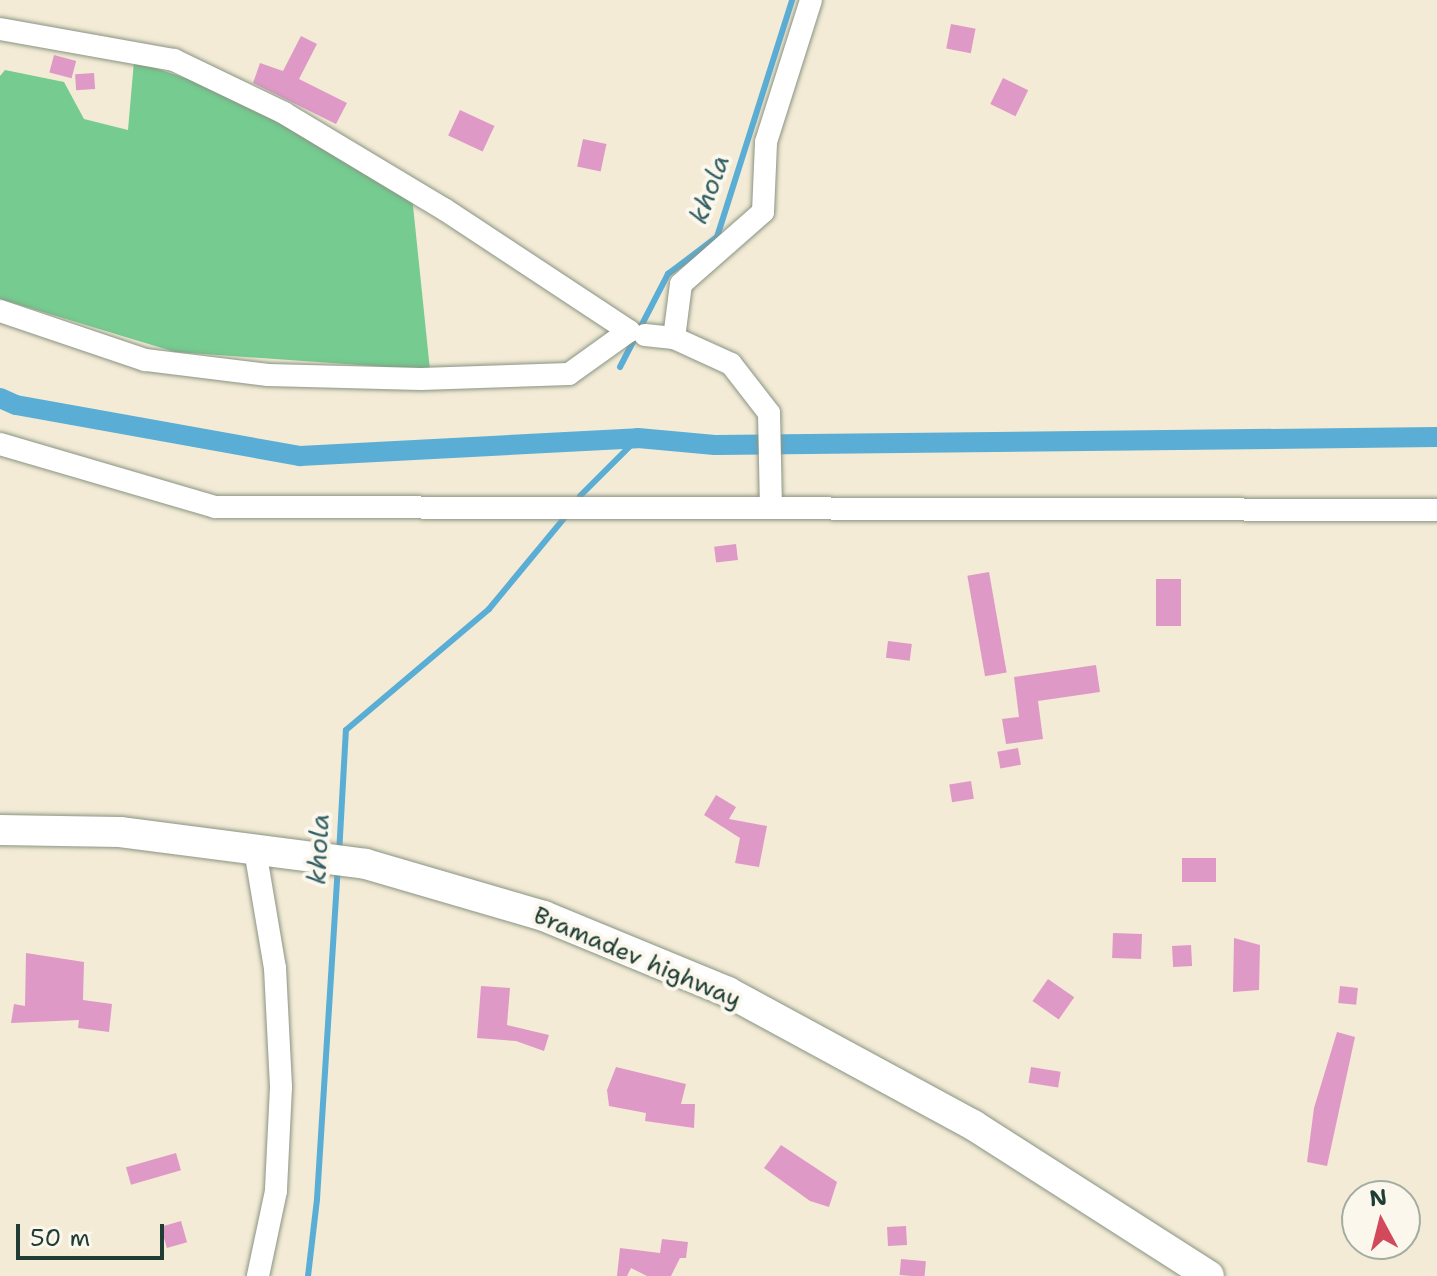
<!DOCTYPE html>
<html>
<head>
<meta charset="utf-8">
<style>
  body { margin:0 }
  #map { position:relative; width:1437px; height:1276px; overflow:hidden; background:#f3ebd5; font-family:"Shantell Sans",sans-serif }
  div>[style] { position:absolute }
  .green>* { inset:0; background:#75cb90 }
  .stream>* { height:6px; margin:-3px; padding:0 3px; transform-origin:3px; border-radius:3px; background:#5aadd5 }
  .canal>* { height:20px; margin:-10px; padding:0 10px; transform-origin:10px; border-radius:10px; background:#5aadd5 }
  .building>* { inset:0; background:#df99c7; transform-origin:0 0 }
  .roads { filter:drop-shadow(0 0 2px #899484) drop-shadow(0 0 2px #899484) }
  .street>* { height:22px; margin:-11px; padding:0 11px; transform-origin:11px; border-radius:11px; background:#fff }
  .secondary>* { height:30px; margin:-15px; padding:0 15px; transform-origin:15px; border-radius:15px; background:#fff }
  span { translate:-50% -50%; white-space:nowrap; text-align:center; line-height:1.15; -webkit-text-stroke:8px #fbf7ec; paint-order:stroke }
  .street-label { font-size:24px; color:#1f3d34 }
  .water-label { font-size:26px; color:#315f64; font-style:italic }
  .north { position:absolute; left:1341px; top:1180px; width:80px; height:80px; box-sizing:border-box; background:#fbf7ec; border:2px solid #a3ada2; border-radius:50%; rotate:353deg; font-size:22px; font-weight:700; line-height:32px; text-align:center; color:#1f3d34 }
  .north::after { content:''; display:block; margin:auto; width:28px; height:36px; background:#d1495b; clip-path:polygon(50% 0,100% 100%,50% 72%,0 100%) }
  .scale { position:absolute; left:16px; top:1224px; width:148px; height:36px; box-sizing:border-box; border:4px solid #1f3d34; border-top:0; padding-left:10px; font-size:24px; line-height:28px; white-space:nowrap; color:#1f3d34; -webkit-text-stroke:6px #fbf7ec; paint-order:stroke }
</style>
</head>
<body>
<div id="map">
  <div class="green">
    <div style="clip-path:polygon(134px 61px,233px 94px,412px 196px,430px 370px,175px 352px,0 299px,0 76px,5px 70px,64px 82px,84px 119px,128px 130px)"></div>
  </div>
  <div class="stream">
    <div style="left:620px;top:367px;width:105px;rotate:-62.7deg"></div>
    <div style="left:668px;top:274px;width:61px;rotate:-37.1deg"></div>
    <div style="left:717px;top:237px;width:249px;rotate:-72.4deg"></div>
    <div style="left:580px;top:496px;width:82px;rotate:-45deg"></div>
    <div style="left:339px;top:854px;width:124px;rotate:-86.8deg"></div>
    <div style="left:346px;top:730px;width:187px;rotate:-40.2deg"></div>
    <div style="left:489px;top:609px;width:119px;rotate:-50.4deg"></div>
    <div style="left:308px;top:1276px;width:78px;rotate:-83.3deg"></div>
    <div style="left:317px;top:1199px;width:331px;rotate:-86.4deg"></div>
  </div>
  <div class="canal">
    <div style="left:0;top:398px;width:17px;rotate:24deg"></div>
    <div style="left:16px;top:405px;width:289px;rotate:10.2deg"></div>
    <div style="left:300px;top:456px;width:338px;rotate:-3deg"></div>
    <div style="left:638px;top:438px;width:77px;rotate:5.2deg"></div>
    <div style="left:715px;top:445px;width:722px;rotate:-0.63deg"></div>
  </div>
  <div class="building">
    <div style="left:951px;top:24px;width:25px;height:25px;rotate:11deg"></div>
    <div style="clip-path:polygon(301px 36px,317px 44px,299px 79px,347px 103px,336px 124px,253px 83px,260px 63px,283px 71px)"></div>
    <div style="left:54px;top:55px;width:23px;height:18px;rotate:15deg"></div>
    <div style="left:94px;top:73px;width:16px;height:19px;rotate:86deg"></div>
    <div style="left:1003px;top:78px;width:28px;height:29px;rotate:26deg"></div>
    <div style="left:460px;top:110px;width:38px;height:28px;rotate:25deg"></div>
    <div style="left:583px;top:139px;width:24px;height:28px;rotate:12deg"></div>
    <div style="left:736px;top:544px;width:16px;height:22px;rotate:83deg"></div>
    <div style="left:989px;top:572px;width:102px;height:22px;rotate:80deg"></div>
    <div style="left:1156px;top:579px;width:25px;height:47px"></div>
    <div style="left:888px;top:641px;width:24px;height:17px;rotate:7deg"></div>
    <div style="clip-path:polygon(1096px 665px,1100px 692px,1038px 701px,1043px 739px,1006px 744px,1002px 719px,1019px 717px,1014px 677px)"></div>
    <div style="left:1018px;top:748px;width:17px;height:21px;rotate:80deg"></div>
    <div style="left:971px;top:781px;width:18px;height:22px;rotate:81deg"></div>
    <div style="clip-path:polygon(716px 795px,736px 807px,729px 819px,767px 826px,759px 867px,735px 863px,740px 838px,704px 815px)"></div>
    <div style="left:1216px;top:858px;width:24px;height:34px;rotate:90deg"></div>
    <div style="left:1113px;top:933px;width:29px;height:25px;rotate:2deg"></div>
    <div style="clip-path:polygon(1234px 938px,1260px 945px,1259px 990px,1233px 992px)"></div>
    <div style="left:1191px;top:945px;width:21px;height:19px;rotate:87deg"></div>
    <div style="clip-path:polygon(26px 953px,84px 962px,83px 1000px,112px 1004px,109px 1032px,78px 1028px,79px 1020px,11px 1023px,14px 1004px,25px 1006px)"></div>
    <div style="left:1048px;top:979px;width:32px;height:27px;rotate:35deg"></div>
    <div style="clip-path:polygon(481px 986px,510px 988px,507px 1025px,549px 1035px,544px 1051px,516px 1041px,477px 1038px)"></div>
    <div style="left:1340px;top:986px;width:18px;height:17px;rotate:6deg"></div>
    <div style="clip-path:polygon(1337px 1032px,1355px 1037px,1327px 1166px,1307px 1162px,1314px 1108px)"></div>
    <div style="clip-path:polygon(616px 1067px,686px 1084px,681px 1104px,695px 1104px,694px 1128px,645px 1121px,646px 1113px,609px 1106px,607px 1090px)"></div>
    <div style="left:1031px;top:1067px;width:30px;height:16px;rotate:9deg"></div>
    <div style="clip-path:polygon(781px 1145px,837px 1182px,829px 1207px,810px 1201px,764px 1168px)"></div>
    <div style="left:176px;top:1153px;width:18px;height:52px;rotate:74deg"></div>
    <div style="left:181px;top:1221px;width:22px;height:21px;rotate:74deg"></div>
    <div style="left:906px;top:1226px;width:19px;height:19px;rotate:87deg"></div>
    <div style="clip-path:polygon(662px 1239px,688px 1242px,686px 1258px,680px 1258px,671px 1276px,647px 1276px,631px 1268px,627px 1276px,617px 1276px,620px 1248px,660px 1253px)"></div>
    <div style="left:901px;top:1259px;width:25px;height:16px;rotate:5deg"></div>
  </div>
  <div class="roads">
    <div class="street">
      <div style="left:0;top:29px;width:177px;rotate:10.1deg"></div>
      <div style="left:174px;top:60px;width:122px;rotate:25.7deg"></div>
      <div style="left:284px;top:113px;width:187px;rotate:31deg"></div>
      <div style="left:444px;top:209px;width:222px;rotate:33.4deg"></div>
      <div style="left:629px;top:331px;width:74px;rotate:144.4deg"></div>
      <div style="left:569px;top:374px;width:148px;rotate:178.1deg"></div>
      <div style="left:421px;top:379px;width:153px;rotate:-178.5deg"></div>
      <div style="left:268px;top:375px;width:124px;rotate:-173deg"></div>
      <div style="left:145px;top:360px;width:153px;rotate:-161.3deg"></div>
      <div style="left:645px;top:335px;width:29px;rotate:6deg"></div>
      <div style="left:674px;top:338px;width:63px;rotate:24.5deg"></div>
      <div style="left:731px;top:364px;width:62px;rotate:52.2deg"></div>
      <div style="left:769px;top:413px;width:93px;rotate:88.8deg"></div>
      <div style="left:674px;top:338px;width:54px;rotate:-82.6deg"></div>
      <div style="left:681px;top:284px;width:109px;rotate:-41.3deg"></div>
      <div style="left:763px;top:212px;width:70px;rotate:-87.5deg"></div>
      <div style="left:766px;top:142px;width:149px;rotate:-72.4deg"></div>
      <div style="left:0;top:444px;width:224px;rotate:16.3deg"></div>
      <div style="left:215px;top:507px;width:1222px;rotate:0.14deg"></div>
      <div style="left:255px;top:850px;width:120px;rotate:80.4deg"></div>
      <div style="left:275px;top:968px;width:119px;rotate:87.1deg"></div>
      <div style="left:281px;top:1087px;width:104px;rotate:92.8deg"></div>
      <div style="left:276px;top:1191px;width:87px;rotate:102deg"></div>
    </div>
    <div class="secondary">
      <div style="left:0;top:830px;width:120px;rotate:1deg"></div>
      <div style="left:120px;top:832px;width:248px;rotate:7.4deg"></div>
      <div style="left:366px;top:864px;width:185px;rotate:16.3deg"></div>
      <div style="left:544px;top:916px;width:199px;rotate:22.4deg"></div>
      <div style="left:728px;top:992px;width:279px;rotate:28.5deg"></div>
      <div style="left:973px;top:1125px;width:280px;rotate:32.6deg"></div>
    </div>
  </div>
  <div class="street-label">
    <span style="left:637px;top:958px;rotate:23deg">Bramadev highway</span>
  </div>
  <div class="water-label">
    <span style="left:709px;top:189px;rotate:-70deg">khola</span>
    <span style="left:318px;top:849px;rotate:-87deg">khola</span>
  </div>
  <div class="north">N</div>
  <div class="scale">50 m</div>
</div>
</body>
</html>
